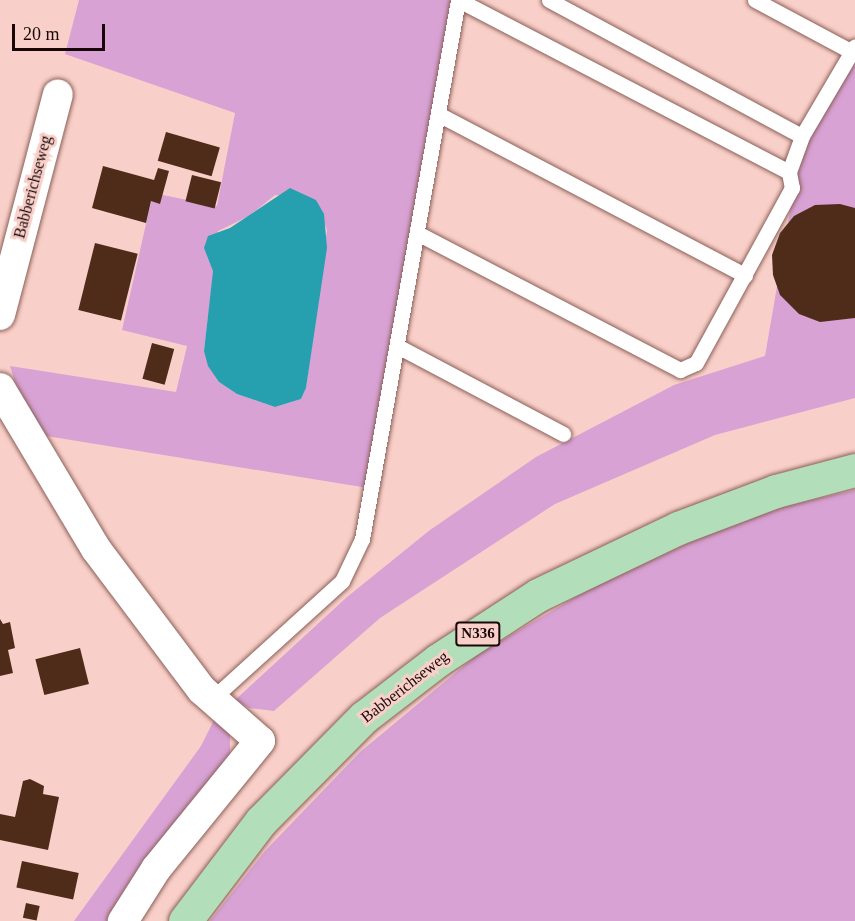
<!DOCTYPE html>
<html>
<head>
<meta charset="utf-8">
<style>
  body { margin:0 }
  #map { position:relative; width:855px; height:921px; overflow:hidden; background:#f9d0c9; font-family:"Times New Roman",serif }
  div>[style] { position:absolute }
  .green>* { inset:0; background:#d8a2d5 }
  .water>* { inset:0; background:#269faf }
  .building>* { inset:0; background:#4f2c19; transform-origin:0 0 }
  .roads { filter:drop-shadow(0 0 2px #8b5f58) drop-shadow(0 0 2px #8b5f58) }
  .service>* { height:15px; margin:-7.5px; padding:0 7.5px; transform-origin:7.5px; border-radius:7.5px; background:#fff }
  .minor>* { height:30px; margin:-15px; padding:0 15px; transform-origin:15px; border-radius:15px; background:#fff }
  .primary>* { height:33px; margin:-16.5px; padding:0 16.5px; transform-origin:16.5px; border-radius:16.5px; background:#b2deb9 }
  span { translate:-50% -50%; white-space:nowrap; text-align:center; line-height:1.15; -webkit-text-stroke:6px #f9d0c9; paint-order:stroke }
  .shield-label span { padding:2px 4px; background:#f9d0c9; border:2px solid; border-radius:4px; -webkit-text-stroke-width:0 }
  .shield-label { font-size:15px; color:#180706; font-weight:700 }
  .street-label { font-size:16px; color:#180706 }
  .scale { position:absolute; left:12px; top:24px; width:93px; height:27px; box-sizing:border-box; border:3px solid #180706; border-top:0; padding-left:8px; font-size:18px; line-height:21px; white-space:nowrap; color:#180706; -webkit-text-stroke:4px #f9d0c9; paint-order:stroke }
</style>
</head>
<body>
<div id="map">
  <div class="green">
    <div style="clip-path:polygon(evenodd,79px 0,454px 0,368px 488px,40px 435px,23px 407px,10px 366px,176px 392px,187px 346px,122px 330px,153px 193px,217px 206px,235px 113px,65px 54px,79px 0,275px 195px,316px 200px,327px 230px,306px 388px,301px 399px,275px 407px,237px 394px,219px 382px,204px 351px,218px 231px,249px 216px,275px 195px)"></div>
    <div style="clip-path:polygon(855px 49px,855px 398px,715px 435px,555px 504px,380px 618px,274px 711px,249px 708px,235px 700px,347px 597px,430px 530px,536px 457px,674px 385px,765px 356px,800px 153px)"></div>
    <div style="clip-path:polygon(855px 490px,855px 921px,210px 921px,265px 851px,360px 752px,477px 655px,593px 587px,699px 538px,786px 506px)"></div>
    <div style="clip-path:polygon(218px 712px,230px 732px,230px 757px,111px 921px,74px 921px,201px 746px)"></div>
  </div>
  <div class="water">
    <div style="clip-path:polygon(290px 188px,316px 200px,324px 214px,327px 248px,306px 388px,301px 399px,275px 407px,237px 394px,219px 382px,208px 366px,204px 351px,213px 271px,204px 248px,208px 236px,230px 228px)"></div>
  </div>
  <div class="building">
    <div style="left:166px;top:132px;width:56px;height:30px;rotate:16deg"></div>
    <div style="clip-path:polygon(103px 166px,154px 180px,158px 168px,169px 171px,160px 204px,151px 201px,146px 223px,92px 208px)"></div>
    <div style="left:192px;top:175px;width:30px;height:27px;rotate:14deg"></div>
    <div style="clip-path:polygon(840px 204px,855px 208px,855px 318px,820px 322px,799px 314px,780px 295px,773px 275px,772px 255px,780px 233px,794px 216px,815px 205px)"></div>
    <div style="left:95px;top:243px;width:44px;height:69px;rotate:14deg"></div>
    <div style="left:152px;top:343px;width:23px;height:37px;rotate:15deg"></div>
    <div style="clip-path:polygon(0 619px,3px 624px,10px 622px,15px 648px,8px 650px,13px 673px,0 676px)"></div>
    <div style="left:80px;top:648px;width:37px;height:46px;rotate:76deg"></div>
    <div style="clip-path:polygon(30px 779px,44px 786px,43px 794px,59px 797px,48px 850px,0 840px,0 814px,15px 817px,23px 781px)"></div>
    <div style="left:22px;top:861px;width:58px;height:27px;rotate:12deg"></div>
    <div style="left:26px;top:903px;width:14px;height:15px;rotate:12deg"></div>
  </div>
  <div class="roads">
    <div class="service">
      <div style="left:549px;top:0;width:287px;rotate:28.3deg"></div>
      <div style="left:802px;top:136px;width:104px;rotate:-59.5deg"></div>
      <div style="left:755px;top:0;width:110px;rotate:28.2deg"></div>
      <div style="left:438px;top:114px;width:347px;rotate:27.7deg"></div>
      <div style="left:789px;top:172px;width:38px;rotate:-70deg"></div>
      <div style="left:417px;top:233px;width:297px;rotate:27.5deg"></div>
      <div style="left:680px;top:370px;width:17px;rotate:-24deg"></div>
      <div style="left:696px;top:363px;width:200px;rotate:-61.3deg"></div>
      <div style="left:792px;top:188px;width:16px;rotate:-101deg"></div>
      <div style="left:789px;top:172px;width:373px;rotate:-152.5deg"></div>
      <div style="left:397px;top:346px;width:188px;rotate:27.9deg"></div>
      <div style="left:213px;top:698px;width:174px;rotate:-42.2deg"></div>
      <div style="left:342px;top:581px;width:47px;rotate:-64.5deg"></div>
      <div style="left:362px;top:539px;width:547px;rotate:-79.9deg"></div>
    </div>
    <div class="minor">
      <div style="left:0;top:315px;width:228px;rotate:-75.3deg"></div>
      <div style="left:0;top:388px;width:187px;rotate:59.2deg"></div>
      <div style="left:96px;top:549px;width:176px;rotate:53.1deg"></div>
      <div style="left:202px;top:690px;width:77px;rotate:41.3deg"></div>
      <div style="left:260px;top:741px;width:165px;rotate:129.1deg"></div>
      <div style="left:156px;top:869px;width:62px;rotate:122.4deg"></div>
    </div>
    <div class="primary">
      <div style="left:185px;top:921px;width:126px;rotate:-52.8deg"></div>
      <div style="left:261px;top:821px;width:146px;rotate:-45.3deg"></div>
      <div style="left:364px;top:717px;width:93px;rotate:-37.6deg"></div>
      <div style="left:438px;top:660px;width:119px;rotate:-33deg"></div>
      <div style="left:538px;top:595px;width:155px;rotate:-25.6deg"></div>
      <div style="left:678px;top:528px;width:105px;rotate:-20.7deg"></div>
      <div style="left:776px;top:491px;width:82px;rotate:-14.9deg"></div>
    </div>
  </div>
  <div class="shield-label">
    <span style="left:478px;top:634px">N336</span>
  </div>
  <div class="street-label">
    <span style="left:33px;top:187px;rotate:-75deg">Babberichseweg</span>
    <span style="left:405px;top:687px;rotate:-38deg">Babberichseweg</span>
  </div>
  <div class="scale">20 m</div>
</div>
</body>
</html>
